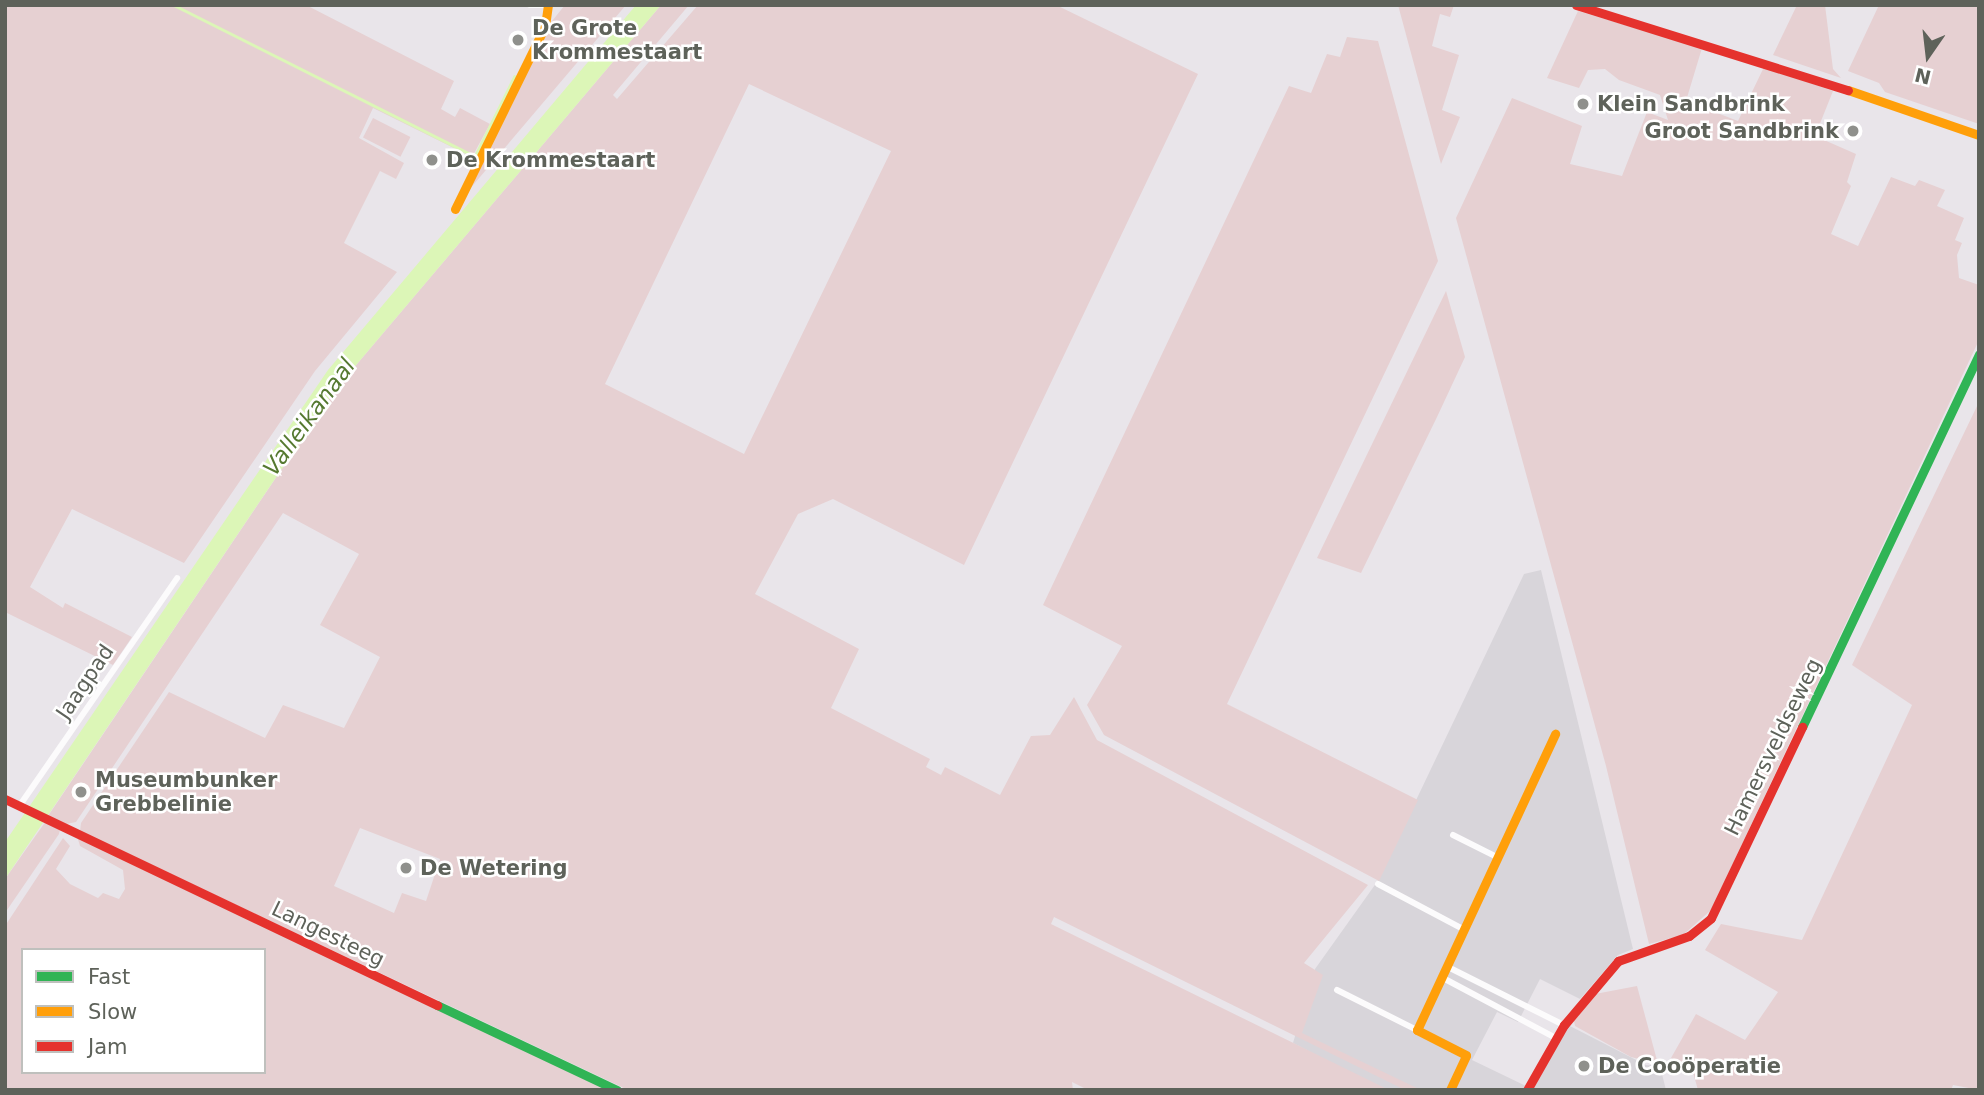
<!DOCTYPE html>
<html>
<head>
<meta charset="utf-8">
<style>
  body { margin:0 }
  #map { position:relative; width:1984px; height:1095px; overflow:hidden; background:#e9e5ea; font-family:"DejaVu Sans",sans-serif }
  div>[style] { position:absolute }
  .industrial>* { inset:0; background:#d8d5da }
  .green>* { inset:0; background:#e6d0d2; transform-origin:0 0 }
  .water>* { inset:0; background:#dcf6b7 }
  .stream>* { height:2.5px; margin:-1.25px; padding:0 1.25px; transform-origin:1.25px; border-radius:1.25px; background:#dcf6b7 }
  .street>* { height:6px; margin:-3px; padding:0 3px; transform-origin:3px; border-radius:3px; background:#fcfbfc }
  .fast>* { height:9px; margin:-4.5px; padding:0 4.5px; transform-origin:4.5px; border-radius:4.5px; background:#30b455 }
  .slow>* { height:9px; margin:-4.5px; padding:0 4.5px; transform-origin:4.5px; border-radius:4.5px; background:#ff9f0a }
  .jam>* { height:9px; margin:-4.5px; padding:0 4.5px; transform-origin:4.5px; border-radius:4.5px; background:#e5322d }
  .dots>* { width:19px; height:19px; translate:-50% -50%; box-sizing:border-box; border:4px solid #fff; border-radius:50% }
  span { translate:-50% -50%; white-space:nowrap; text-align:center; line-height:1.15; -webkit-text-stroke:5px #fff; paint-order:stroke }
  .poi-label { font-size:21px; color:#5e625a; font-weight:700 }
  .left { translate:0 -50%; text-align:left }
  .right { translate:-100% -50%; text-align:right }
  .street-label { font-size:21px; color:#5e625a }
  .water-label { font-size:23px; color:#557930; font-style:italic }
  .frame { position:absolute; inset:0; border:7px solid #5e625a; pointer-events:none }
  .legend { position:absolute; left:21px; top:948px; width:245px; height:126px; box-sizing:border-box; background:#fff; border:2px solid #bfc0bd; margin:0; padding:9px 12px; list-style:none; font-size:21px; color:#5e625a }
  .legend li { display:flex; align-items:center; gap:14px; height:35px }
  .legend b { width:35px; border:2px solid #bfc0bd }
  .north { position:absolute; left:1893px; top:21px; width:70px; height:70px; -webkit-text-stroke:5px #fff; paint-order:stroke; rotate:194deg; font-size:19px; font-weight:700; line-height:28px; text-align:center; color:#5e625a }
  .north::after { content:''; display:block; margin:auto; width:24px; height:32px; background:#5e625a; clip-path:polygon(50% 0,100% 100%,50% 72%,0 100%) }
</style>
</head>
<body>
<div id="map">
  <div class="industrial">
    <div style="clip-path:polygon(1541px 570px,1633px 949px,1618px 955px,1580px 999px,1540px 979px,1518px 1022px,1497px 1012px,1472px 1060px,1526px 1086px,1568px 1025px,1646px 1065px,1660px 1066px,1666px 1090px,1384px 1090px,1293px 1043px,1315px 969px,1377px 882px,1524px 574px)"></div>
  </div>
  <div class="green">
    <div style="clip-path:polygon(5px 5px,306px 5px,454px 81px,441px 109px,455px 117px,460px 108px,490px 124px,472px 157px,373px 108px,359px 138px,404px 163px,396px 179px,380px 171px,344px 243px,397px 272px,315px 371px,184px 563px,72px 509px,30px 587px,63px 608px,65px 603px,132px 637px,113px 665px,5px 612px)"></div>
    <div style="clip-path:polygon(565px 5px,626px 5px,463px 197px,548px 26px)"></div>
    <div style="clip-path:polygon(evenodd,661px 5px,689px 5px,613px 95px,617px 99px,698px 5px,1056px 5px,1198px 74px,964px 565px,833px 499px,798px 514px,755px 594px,859px 649px,831px 708px,930px 759px,926px 767px,941px 775px,945px 767px,1000px 795px,1031px 736px,1050px 735px,1074px 697px,1097px 740px,1368px 885px,1304px 963px,1323px 975px,1302px 1033px,1421px 1090px,1405px 1090px,1054px 917px,1051px 924px,1389px 1090px,1088px 1090px,1072px 1082px,1073px 1090px,628px 1090px,80px 831px,81px 823px,169px 692px,265px 738px,283px 705px,344px 728px,380px 657px,320px 625px,359px 554px,283px 513px,76px 822px,66px 824px,48px 816px,335px 390px,661px 5px,749px 84px,891px 151px,744px 454px,605px 384px,749px 84px,661px 5px,360px 828px,440px 859px,426px 901px,402px 893px,394px 913px,334px 886px,360px 828px)"></div>
    <div style="clip-path:polygon(1398px 5px,1454px 5px,1450px 17px,1440px 14px,1432px 46px,1459px 55px,1442px 110px,1460px 117px,1441px 164px)"></div>
    <div style="clip-path:polygon(1797px 5px,1825px 5px,1833px 69px,1841px 78px,1773px 55px)"></div>
    <div style="clip-path:polygon(1879px 5px,1979px 5px,1979px 124px,1885px 92px,1879px 83px,1848px 71px)"></div>
    <div style="clip-path:polygon(1578px 11px,1702px 48px,1686px 101px,1738px 121px,1764px 67px,1833px 91px,1815px 136px,1856px 154px,1847px 182px,1851px 186px,1831px 234px,1858px 246px,1891px 177px,1915px 186px,1919px 180px,1945px 190px,1937px 206px,1964px 218px,1955px 240px,1962px 243px,1957px 255px,1959px 278px,1979px 285px,1979px 340px,1711px 910px,1683px 935px,1649px 944px,1606px 766px,1456px 218px,1512px 98px,1582px 126px,1570px 164px,1622px 176px,1647px 112px,1668px 120px,1660px 95px,1619px 80px,1605px 69px,1588px 70px,1579px 88px,1547px 78px)"></div>
    <div style="clip-path:polygon(1347px 37px,1378px 41px,1438px 261px,1227px 704px,1418px 800px,1379px 881px,1104px 735px,1087px 705px,1122px 646px,1043px 605px,1289px 86px,1311px 93px,1327px 54px,1340px 57px)"></div>
    <div style="left:373px;top:118px;width:42px;height:22px;rotate:27deg"></div>
    <div style="clip-path:polygon(1446px 291px,1465px 357px,1437px 417px,1361px 573px,1317px 558px)"></div>
    <div style="clip-path:polygon(1979px 402px,1979px 1090px,1953px 1085px,1951px 1090px,1698px 1090px,1692px 1069px,1671px 1058px,1696px 1014px,1745px 1040px,1778px 992px,1705px 950px,1721px 924px,1802px 940px,1912px 705px,1852px 665px)"></div>
    <div style="clip-path:polygon(46px 821px,60px 829px,59px 834px,5px 913px,5px 879px)"></div>
    <div style="clip-path:polygon(evenodd,77px 836px,609px 1090px,5px 1090px,5px 926px,63px 838px,70px 846px,56px 869px,70px 884px,98px 898px,103px 893px,119px 899px,125px 889px,123px 870px,80px 846px,77px 836px,23px 950px,264px 950px,264px 1072px,23px 1072px,23px 950px)"></div>
    <div style="clip-path:polygon(1637px 986px,1658px 1064px,1631px 1057px,1575px 1026px,1574px 1021px,1595px 994px)"></div>
  </div>
  <div class="water">
    <div style="clip-path:polygon(636px 5px,661px 5px,335px 390px,5px 879px,5px 842px,328px 370px)"></div>
  </div>
  <div class="stream">
    <div style="left:174px;top:5px;width:336px;rotate:26.7deg"></div>
    <div style="left:473px;top:160px;width:93px;rotate:-63.7deg"></div>
  </div>
  <div class="street">
    <div style="left:530px;top:5px;width:14px"></div>
    <div style="left:20px;top:805px;width:276px;rotate:-55.3deg"></div>
    <div style="left:1453px;top:835px;width:51px;rotate:26.6deg"></div>
    <div style="left:1378px;top:884px;width:98px;rotate:27.9deg"></div>
    <div style="left:1448px;top:967px;width:130px;rotate:26.6deg"></div>
    <div style="left:1443px;top:978px;width:128px;rotate:28deg"></div>
    <div style="left:1337px;top:990px;width:89px;rotate:26.6deg"></div>
  </div>
  <div class="fast">
    <div style="left:1802px;top:727px;width:413px;rotate:-64.6deg"></div>
    <div style="left:437px;top:1005px;width:199px;rotate:25.3deg"></div>
  </div>
  <div class="slow">
    <div style="left:1848px;top:90px;width:139px;rotate:19deg"></div>
    <div style="left:455px;top:209px;width:204px;rotate:-63.8deg"></div>
    <div style="left:545px;top:26px;width:21px;rotate:-82deg"></div>
    <div style="left:1450px;top:1090px;width:38px;rotate:-65deg"></div>
    <div style="left:1466px;top:1055px;width:55px;rotate:-153deg"></div>
    <div style="left:1417px;top:1030px;width:327px;rotate:-65deg"></div>
  </div>
  <div class="jam">
    <div style="left:1576px;top:5px;width:285px;rotate:17.4deg"></div>
    <div style="left:5px;top:799px;width:479px;rotate:25.5deg"></div>
    <div style="left:1527px;top:1090px;width:75px;rotate:-60.4deg"></div>
    <div style="left:1564px;top:1025px;width:84px;rotate:-49.8deg"></div>
    <div style="left:1618px;top:961px;width:75px;rotate:-19.4deg"></div>
    <div style="left:1689px;top:936px;width:28px;rotate:-39deg"></div>
    <div style="left:1711px;top:918px;width:212px;rotate:-64.5deg"></div>
  </div>
  <div class="dots">
    <div style="left:518px;top:40px;background:#8f908c"></div>
    <div style="left:1583px;top:104px;background:#8f908c"></div>
    <div style="left:1853px;top:131px;background:#8f908c"></div>
    <div style="left:432px;top:160px;background:#8f908c"></div>
    <div style="left:81px;top:792px;background:#8f908c"></div>
    <div style="left:406px;top:868px;background:#8f908c"></div>
    <div style="left:1584px;top:1066px;background:#8f908c"></div>
  </div>
  <div class="poi-label">
    <span class="left" style="left:532px;top:40px">De Grote<br>Krommestaart</span>
    <span class="left" style="left:1597px;top:104px">Klein Sandbrink</span>
    <span class="right" style="left:1839px;top:131px">Groot Sandbrink</span>
    <span class="left" style="left:446px;top:160px">De Krommestaart</span>
    <span class="left" style="left:95px;top:792px">Museumbunker<br>Grebbelinie</span>
    <span class="left" style="left:420px;top:868px">De Wetering</span>
    <span class="left" style="left:1598px;top:1066px">De Cooöperatie</span>
  </div>
  <div class="street-label">
    <span style="left:85px;top:682px;rotate:-56deg">Jaagpad</span>
    <span style="left:1773px;top:747px;rotate:-64deg">Hamersveldseweg</span>
    <span style="left:328px;top:934px;rotate:26deg">Langesteeg</span>
  </div>
  <div class="water-label">
    <span style="left:309px;top:417px;rotate:-54deg">Valleikanaal</span>
  </div>
  <div class="frame"></div>
  <ul class="legend">
  <li><b style="height:9px;background:#30b455"></b>Fast</li>
  <li><b style="height:9px;background:#ff9f0a"></b>Slow</li>
  <li><b style="height:9px;background:#e5322d"></b>Jam</li>
  </ul>
  <div class="north">N</div>
</div>
</body>
</html>
